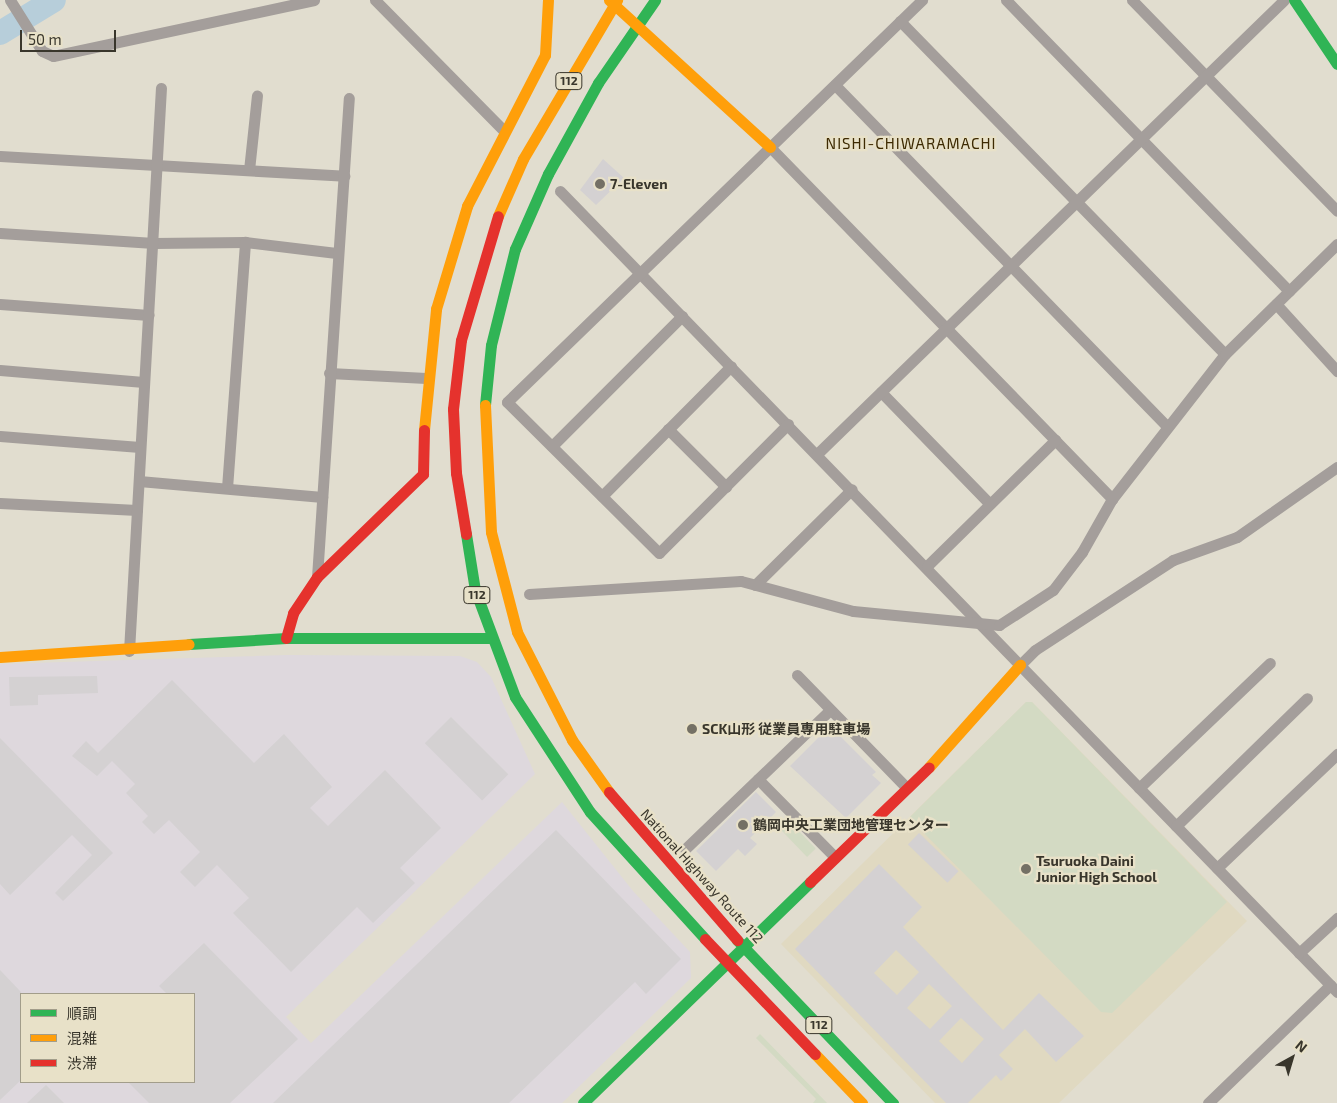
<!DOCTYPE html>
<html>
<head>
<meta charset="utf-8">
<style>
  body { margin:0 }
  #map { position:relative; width:1337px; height:1103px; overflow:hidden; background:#e1ddcf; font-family:"Exo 2","Noto Sans JP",sans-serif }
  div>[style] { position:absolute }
  .industrial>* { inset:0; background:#ded8dd }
  .built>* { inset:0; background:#e0d9c1 }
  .green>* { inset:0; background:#d3dac3; transform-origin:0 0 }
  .river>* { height:24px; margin:-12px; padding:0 12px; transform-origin:12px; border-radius:12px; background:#b7ceda }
  .building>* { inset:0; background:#d4d1d2; transform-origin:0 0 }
  .street>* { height:11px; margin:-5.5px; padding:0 5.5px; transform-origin:5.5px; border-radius:5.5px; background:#a49e9b }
  .fast>* { height:11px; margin:-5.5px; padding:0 5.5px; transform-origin:5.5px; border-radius:5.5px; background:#30b455 }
  .slow>* { height:11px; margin:-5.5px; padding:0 5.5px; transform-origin:5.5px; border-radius:5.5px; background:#ff9f0a }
  .jam>* { height:11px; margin:-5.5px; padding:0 5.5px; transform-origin:5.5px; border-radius:5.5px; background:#e5322d }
  .dots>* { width:14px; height:14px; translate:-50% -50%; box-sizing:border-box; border:2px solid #e8e1c8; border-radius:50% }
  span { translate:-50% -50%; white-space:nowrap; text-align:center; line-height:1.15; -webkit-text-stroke:4.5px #e8e1c8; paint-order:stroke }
  .shield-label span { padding:1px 4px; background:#e8e1c8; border:1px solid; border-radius:4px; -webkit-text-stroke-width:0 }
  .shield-label { font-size:12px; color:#39362c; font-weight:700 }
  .poi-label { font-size:14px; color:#39362c; font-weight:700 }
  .left { translate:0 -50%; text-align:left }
  .street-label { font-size:14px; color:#39362c }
  .neighbourhood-label { font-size:15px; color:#3d2a02; letter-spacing:1px }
  .legend { position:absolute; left:20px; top:993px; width:175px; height:90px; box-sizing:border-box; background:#e8e1c8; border:1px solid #a29d8a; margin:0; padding:6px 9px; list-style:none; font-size:15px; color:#39362c }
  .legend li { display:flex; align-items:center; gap:10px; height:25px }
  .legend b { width:25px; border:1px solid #a29d8a }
  .north { position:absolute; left:1267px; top:1033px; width:50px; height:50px; -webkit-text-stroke:4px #e8e1c8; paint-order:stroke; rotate:39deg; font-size:14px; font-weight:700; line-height:20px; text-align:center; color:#39362c }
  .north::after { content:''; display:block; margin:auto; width:18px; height:22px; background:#39362c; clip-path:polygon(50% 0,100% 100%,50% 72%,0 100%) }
  .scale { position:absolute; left:20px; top:30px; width:96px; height:22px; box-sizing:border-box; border:2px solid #39362c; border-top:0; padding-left:6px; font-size:15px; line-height:18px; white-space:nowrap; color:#39362c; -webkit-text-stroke:4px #e8e1c8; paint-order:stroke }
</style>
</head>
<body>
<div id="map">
  <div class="industrial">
    <div style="clip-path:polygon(evenodd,287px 655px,460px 656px,477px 662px,491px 677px,535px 774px,286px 1017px,311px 1043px,562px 802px,633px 891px,690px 952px,691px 978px,562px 1103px,0 1103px,0 664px,287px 655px,21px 994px,194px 994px,194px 1082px,21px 1082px,21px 994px)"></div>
  </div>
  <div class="built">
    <div style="clip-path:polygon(1026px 702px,1032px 702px,1247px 921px,1059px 1103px,935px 1103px,781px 944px)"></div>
  </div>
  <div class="green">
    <div style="clip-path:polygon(1026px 702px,1032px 702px,1227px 902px,1112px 1013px,1101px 1012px,909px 818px)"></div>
    <div style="left:790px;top:822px;width:37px;height:12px;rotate:46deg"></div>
    <div style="clip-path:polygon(760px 1034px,827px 1103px,813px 1103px,816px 1099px,756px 1038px)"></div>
  </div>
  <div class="river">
    <div style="left:0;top:33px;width:63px;rotate:-31.4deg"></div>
  </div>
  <div class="building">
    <div style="clip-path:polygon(603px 159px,624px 178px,596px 205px,580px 190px)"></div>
    <div style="clip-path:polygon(97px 676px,98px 693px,38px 695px,38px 705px,10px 706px,9px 677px)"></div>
    <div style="clip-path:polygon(172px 680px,254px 763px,284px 734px,332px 787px,310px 808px,328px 826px,385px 770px,441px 828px,400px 868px,415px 883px,373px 923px,357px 907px,291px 972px,233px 913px,249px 898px,217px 865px,195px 887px,180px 872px,200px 852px,169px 820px,154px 834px,142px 822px,148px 816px,126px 793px,135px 784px,112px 761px,97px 776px,72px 756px,86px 741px,98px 753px)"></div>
    <div style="left:451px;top:717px;width:81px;height:37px;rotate:45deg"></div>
    <div style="clip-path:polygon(830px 726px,876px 772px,872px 775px,881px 783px,846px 818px,790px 766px)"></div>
    <div style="clip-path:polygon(0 738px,113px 853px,63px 901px,55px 893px,92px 855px,72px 835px,10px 895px,0 884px)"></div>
    <div style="clip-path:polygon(756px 792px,776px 812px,750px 838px,757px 844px,745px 856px,738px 849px,716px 871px,696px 851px)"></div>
    <div style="clip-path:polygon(556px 830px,681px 959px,646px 994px,635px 982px,509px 1103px,273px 1103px)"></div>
    <div style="left:919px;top:833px;width:55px;height:16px;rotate:44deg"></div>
    <div style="clip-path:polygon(evenodd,879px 864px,922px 907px,903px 927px,1003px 1030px,1039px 993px,1084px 1036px,1056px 1062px,1025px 1029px,999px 1055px,1013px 1069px,1001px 1081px,996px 1075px,968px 1103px,946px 1103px,795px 949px,879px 864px,896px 950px,919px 972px,897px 995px,874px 973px,896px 950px,879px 864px,929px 984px,952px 1006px,930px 1029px,907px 1008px,929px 984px,879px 864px,961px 1018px,984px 1039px,962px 1063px,939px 1041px,961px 1018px)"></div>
    <div style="clip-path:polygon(204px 943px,298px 1039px,230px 1103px,149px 1103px,128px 1082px,194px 1082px,194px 994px,167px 994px,159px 986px)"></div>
    <div style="clip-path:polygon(0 970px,21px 992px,21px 1080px,0 1100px)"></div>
    <div style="clip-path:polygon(46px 1085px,64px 1103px,27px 1103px)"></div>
  </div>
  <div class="street">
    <div style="left:10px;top:0;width:60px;rotate:57.9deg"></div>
    <div style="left:42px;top:51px;width:12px;rotate:24deg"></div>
    <div style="left:53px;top:56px;width:267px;rotate:-12.1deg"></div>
    <div style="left:375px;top:0;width:182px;rotate:45.4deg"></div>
    <div style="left:1006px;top:0;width:406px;rotate:45.8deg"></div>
    <div style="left:1132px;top:0;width:294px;rotate:45.8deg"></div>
    <div style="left:900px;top:21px;width:465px;rotate:45.7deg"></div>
    <div style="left:835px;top:85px;width:476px;rotate:45.8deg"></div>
    <div style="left:770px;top:147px;width:491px;rotate:45.8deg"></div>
    <div style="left:0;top:156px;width:345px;rotate:3.3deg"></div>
    <div style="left:249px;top:170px;width:75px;rotate:-83.9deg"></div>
    <div style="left:560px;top:191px;width:1116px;rotate:45.87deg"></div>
    <div style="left:0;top:233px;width:154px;rotate:3.7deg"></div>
    <div style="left:154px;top:243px;width:91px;rotate:-0.6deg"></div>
    <div style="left:245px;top:242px;width:92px;rotate:6.9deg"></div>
    <div style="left:0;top:304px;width:149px;rotate:4.2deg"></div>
    <div style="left:1276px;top:304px;width:91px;rotate:47.7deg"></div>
    <div style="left:0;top:370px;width:144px;rotate:4.8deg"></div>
    <div style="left:329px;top:373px;width:97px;rotate:3deg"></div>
    <div style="left:881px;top:392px;width:156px;rotate:45.8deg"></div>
    <div style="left:788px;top:424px;width:182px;rotate:135deg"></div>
    <div style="left:659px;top:553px;width:214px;rotate:-135.2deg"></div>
    <div style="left:507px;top:402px;width:578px;rotate:-44.09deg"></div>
    <div style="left:668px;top:429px;width:82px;rotate:45deg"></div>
    <div style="left:0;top:436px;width:140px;rotate:4.5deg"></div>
    <div style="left:552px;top:446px;width:184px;rotate:-45deg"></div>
    <div style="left:817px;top:454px;width:651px;rotate:-44.19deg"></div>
    <div style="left:139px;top:481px;width:184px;rotate:5deg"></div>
    <div style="left:227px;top:488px;width:247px;rotate:-85.8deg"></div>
    <div style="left:602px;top:496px;width:183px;rotate:-45.2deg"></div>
    <div style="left:0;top:503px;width:137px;rotate:2.9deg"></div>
    <div style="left:927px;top:566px;width:180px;rotate:-44.5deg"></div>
    <div style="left:317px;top:577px;width:480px;rotate:-86.2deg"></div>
    <div style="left:755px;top:585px;width:136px;rotate:-44.7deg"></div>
    <div style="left:529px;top:594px;width:212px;rotate:-3.5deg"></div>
    <div style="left:741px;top:581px;width:116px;rotate:15deg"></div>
    <div style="left:853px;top:611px;width:147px;rotate:5.5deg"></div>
    <div style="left:999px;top:625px;width:64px;rotate:-32.9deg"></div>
    <div style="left:1053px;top:590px;width:48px;rotate:-52.7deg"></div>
    <div style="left:1082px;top:552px;width:61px;rotate:-60.5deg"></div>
    <div style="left:1112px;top:499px;width:184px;rotate:-52.1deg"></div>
    <div style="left:1225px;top:354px;width:157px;rotate:-44.5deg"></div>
    <div style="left:129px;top:651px;width:564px;rotate:-86.75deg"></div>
    <div style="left:1020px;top:665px;width:21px;rotate:-45deg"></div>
    <div style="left:1035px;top:650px;width:165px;rotate:-33.1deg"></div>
    <div style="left:1173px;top:560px;width:68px;rotate:-19.8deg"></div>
    <div style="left:1237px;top:537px;width:122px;rotate:-35deg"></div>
    <div style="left:797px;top:675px;width:156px;rotate:45.8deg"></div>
    <div style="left:758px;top:779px;width:110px;rotate:45.4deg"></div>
    <div style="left:1139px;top:788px;width:181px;rotate:-43.7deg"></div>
    <div style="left:1176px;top:826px;width:183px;rotate:-44.3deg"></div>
    <div style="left:685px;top:849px;width:201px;rotate:-43.8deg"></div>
    <div style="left:1217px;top:868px;width:166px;rotate:-43.5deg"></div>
    <div style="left:1299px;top:953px;width:52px;rotate:-42.6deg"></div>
    <div style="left:1208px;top:1103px;width:170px;rotate:-44deg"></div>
  </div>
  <div class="fast">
    <div style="left:1294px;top:0;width:77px;rotate:56.1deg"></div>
    <div style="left:485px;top:405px;width:60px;rotate:-84.3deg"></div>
    <div style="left:491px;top:345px;width:99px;rotate:-76deg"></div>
    <div style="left:515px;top:249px;width:82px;rotate:-66.3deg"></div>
    <div style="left:548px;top:174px;width:104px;rotate:-61.2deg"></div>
    <div style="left:598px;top:83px;width:101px;rotate:-55.5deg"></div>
    <div style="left:466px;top:534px;width:57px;rotate:80.9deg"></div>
    <div style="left:475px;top:590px;width:114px;rotate:69.5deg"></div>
    <div style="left:515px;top:697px;width:137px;rotate:56.9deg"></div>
    <div style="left:590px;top:812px;width:171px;rotate:47.8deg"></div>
    <div style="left:189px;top:644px;width:97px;rotate:-3.5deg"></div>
    <div style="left:286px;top:638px;width:205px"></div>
    <div style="left:737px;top:940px;width:226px;rotate:46.3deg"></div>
    <div style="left:583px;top:1103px;width:317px;rotate:-44.2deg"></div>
  </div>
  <div class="slow">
    <div style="left:609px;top:0;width:218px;rotate:42.4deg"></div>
    <div style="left:498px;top:216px;width:62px;rotate:-66.3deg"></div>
    <div style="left:523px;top:159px;width:185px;rotate:-59.4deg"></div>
    <div style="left:485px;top:405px;width:127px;rotate:87.3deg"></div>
    <div style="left:491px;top:532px;width:103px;rotate:75.4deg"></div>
    <div style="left:517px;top:632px;width:121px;rotate:63deg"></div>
    <div style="left:572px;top:740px;width:64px;rotate:54.6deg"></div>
    <div style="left:424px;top:430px;width:122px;rotate:-84.3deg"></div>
    <div style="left:436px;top:309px;width:108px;rotate:-73.2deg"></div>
    <div style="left:467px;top:206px;width:170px;rotate:-62.7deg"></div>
    <div style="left:545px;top:55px;width:55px;rotate:-86.9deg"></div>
    <div style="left:0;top:657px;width:189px;rotate:-3.9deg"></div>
    <div style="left:929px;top:767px;width:137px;rotate:-48.3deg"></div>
    <div style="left:815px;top:1054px;width:68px;rotate:46.2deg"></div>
  </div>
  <div class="jam">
    <div style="left:466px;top:534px;width:62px;rotate:-99.3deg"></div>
    <div style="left:456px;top:473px;width:64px;rotate:-92.7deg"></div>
    <div style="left:453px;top:409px;width:69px;rotate:-83.4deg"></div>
    <div style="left:461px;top:340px;width:129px;rotate:-73.4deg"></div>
    <div style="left:286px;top:638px;width:26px;rotate:-74deg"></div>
    <div style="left:293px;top:613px;width:43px;rotate:-56.3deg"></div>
    <div style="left:317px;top:577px;width:148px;rotate:-44.2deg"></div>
    <div style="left:423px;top:474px;width:44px;rotate:-88.7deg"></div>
    <div style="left:609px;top:792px;width:196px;rotate:49.1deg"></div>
    <div style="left:810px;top:882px;width:165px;rotate:-44deg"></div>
    <div style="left:705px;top:939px;width:159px;rotate:46.3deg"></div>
  </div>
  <div class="dots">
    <div style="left:600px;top:184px;background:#747065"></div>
    <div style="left:692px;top:729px;background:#747065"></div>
    <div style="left:743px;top:825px;background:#747065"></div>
    <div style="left:1026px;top:869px;background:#747065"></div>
  </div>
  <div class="shield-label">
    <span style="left:569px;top:81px">112</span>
    <span style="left:477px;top:595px">112</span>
    <span style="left:819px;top:1025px">112</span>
  </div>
  <div class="poi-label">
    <span class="left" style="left:610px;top:184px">7-Eleven</span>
    <span class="left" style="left:702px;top:729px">SCK山形 従業員専用駐車場</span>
    <span class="left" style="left:753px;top:825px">鶴岡中央工業団地管理センター</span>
    <span class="left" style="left:1036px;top:869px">Tsuruoka Daini<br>Junior High School</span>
  </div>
  <div class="street-label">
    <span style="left:702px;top:876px;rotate:48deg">National Highway Route 112</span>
  </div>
  <div class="neighbourhood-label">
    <span style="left:911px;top:144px">NISHI-CHIWARAMACHI</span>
  </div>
  <ul class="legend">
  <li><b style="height:6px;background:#30b455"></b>順調</li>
  <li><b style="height:6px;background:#ff9f0a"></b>混雑</li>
  <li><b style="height:6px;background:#e5322d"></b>渋滞</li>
  </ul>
  <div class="north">N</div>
  <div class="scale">50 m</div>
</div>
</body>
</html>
